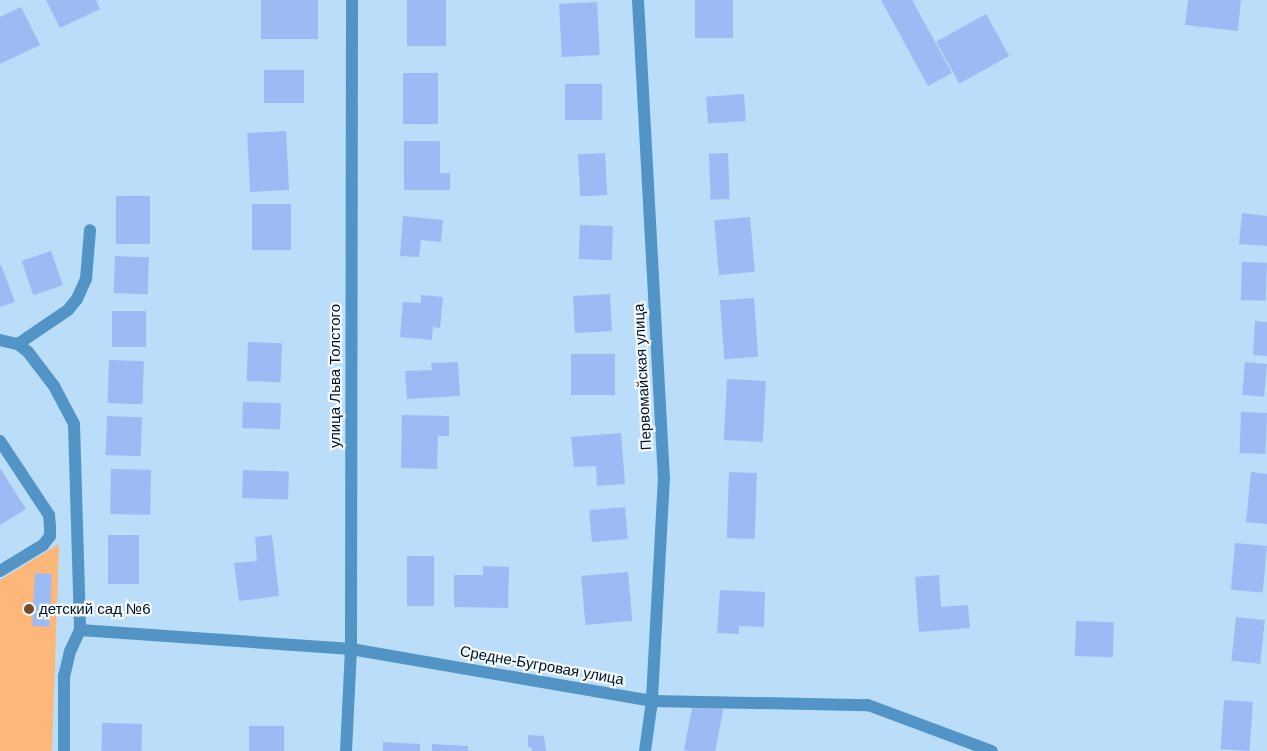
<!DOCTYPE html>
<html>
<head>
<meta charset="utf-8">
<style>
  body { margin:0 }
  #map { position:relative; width:1267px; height:751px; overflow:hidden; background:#baddf9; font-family:Arial,sans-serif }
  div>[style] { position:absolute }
  .green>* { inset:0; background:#fdb879 }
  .building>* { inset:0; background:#9cbbf5; transform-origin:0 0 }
  .minor>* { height:12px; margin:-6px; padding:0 6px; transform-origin:6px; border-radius:6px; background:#5294c5 }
  .dots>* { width:14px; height:14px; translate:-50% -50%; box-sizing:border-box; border:2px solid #f4faff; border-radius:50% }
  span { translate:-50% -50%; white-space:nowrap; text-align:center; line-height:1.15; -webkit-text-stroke:4.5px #f4faff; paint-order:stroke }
  .street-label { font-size:15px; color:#001324 }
  .poi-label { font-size:15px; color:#001324 }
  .left { translate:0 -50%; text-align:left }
</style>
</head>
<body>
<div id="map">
  <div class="green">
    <div style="clip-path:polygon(59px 544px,52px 751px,0 751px,0 580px)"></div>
  </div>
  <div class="building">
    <div style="clip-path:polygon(46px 0,96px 0,100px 9px,60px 28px)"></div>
    <div style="left:261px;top:0;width:57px;height:39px"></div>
    <div style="left:407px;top:0;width:39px;height:46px"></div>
    <div style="left:695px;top:0;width:38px;height:38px"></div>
    <div style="clip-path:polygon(881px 0,912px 0,952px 73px,928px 86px)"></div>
    <div style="clip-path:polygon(1188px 0,1241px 0,1238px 31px,1185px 25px)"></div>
    <div style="left:597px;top:2px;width:53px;height:38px;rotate:87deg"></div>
    <div style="clip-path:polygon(21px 7px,40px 45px,0 64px,0 17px)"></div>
    <div style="left:986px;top:14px;width:48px;height:57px;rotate:61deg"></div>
    <div style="left:264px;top:70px;width:40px;height:33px"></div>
    <div style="left:403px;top:73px;width:35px;height:51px"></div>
    <div style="left:565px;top:84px;width:37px;height:36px"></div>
    <div style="left:744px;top:94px;width:27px;height:38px;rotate:86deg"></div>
    <div style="left:286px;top:131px;width:59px;height:39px;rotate:87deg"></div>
    <div style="clip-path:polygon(404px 141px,440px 141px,440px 173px,450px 173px,450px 190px,404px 190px)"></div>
    <div style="left:605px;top:153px;width:42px;height:27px;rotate:87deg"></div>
    <div style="left:728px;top:153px;width:46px;height:19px;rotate:88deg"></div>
    <div style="left:116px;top:196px;width:34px;height:48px"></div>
    <div style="left:252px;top:204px;width:39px;height:46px"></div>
    <div style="clip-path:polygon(1242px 213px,1267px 216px,1267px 246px,1239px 244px)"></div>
    <div style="clip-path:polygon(403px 216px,443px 220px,441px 242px,421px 240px,419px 257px,400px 256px)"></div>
    <div style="left:750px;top:217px;width:55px;height:36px;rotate:85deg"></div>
    <div style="left:580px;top:225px;width:33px;height:34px;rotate:2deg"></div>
    <div style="left:51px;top:251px;width:36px;height:31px;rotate:71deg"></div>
    <div style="left:115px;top:256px;width:34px;height:37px;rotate:2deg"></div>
    <div style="left:1242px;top:262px;width:25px;height:38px;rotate:2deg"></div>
    <div style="clip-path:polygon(1px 265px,15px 302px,0 307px,0 266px)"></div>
    <div style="left:610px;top:294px;width:37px;height:37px;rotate:87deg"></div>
    <div style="clip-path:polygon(421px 295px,443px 297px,440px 328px,433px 327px,432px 340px,400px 337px,403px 302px,421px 303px)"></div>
    <div style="left:754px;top:298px;width:59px;height:34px;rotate:86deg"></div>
    <div style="left:112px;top:311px;width:34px;height:36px"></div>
    <div style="clip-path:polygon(1255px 321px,1267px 322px,1267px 356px,1253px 355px)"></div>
    <div style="left:248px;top:342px;width:34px;height:39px;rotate:2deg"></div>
    <div style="left:571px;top:354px;width:44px;height:41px"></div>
    <div style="left:109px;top:360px;width:35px;height:43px;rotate:2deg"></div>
    <div style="clip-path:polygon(458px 362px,460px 396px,407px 399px,405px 371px,432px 370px,431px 363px)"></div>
    <div style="left:1245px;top:362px;width:22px;height:33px;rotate:5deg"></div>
    <div style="left:727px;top:379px;width:39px;height:61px;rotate:3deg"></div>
    <div style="left:243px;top:402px;width:38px;height:26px;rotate:2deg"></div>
    <div style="left:1241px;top:412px;width:26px;height:41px;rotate:2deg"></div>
    <div style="clip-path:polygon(402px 415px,449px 416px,449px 436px,438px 436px,437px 469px,401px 468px)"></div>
    <div style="left:107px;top:416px;width:35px;height:39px;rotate:2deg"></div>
    <div style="clip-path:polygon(621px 433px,625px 484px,597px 486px,596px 466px,574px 467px,571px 437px)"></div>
    <div style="clip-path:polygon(0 468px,26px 509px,0 525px)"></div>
    <div style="left:111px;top:469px;width:40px;height:45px;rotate:1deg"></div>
    <div style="left:243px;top:470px;width:46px;height:28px;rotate:2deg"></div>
    <div style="left:729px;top:472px;width:28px;height:66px;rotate:2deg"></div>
    <div style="clip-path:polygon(1251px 472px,1267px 474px,1267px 524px,1246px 522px)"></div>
    <div style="left:625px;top:507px;width:32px;height:36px;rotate:85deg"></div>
    <div style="left:108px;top:535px;width:31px;height:49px"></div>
    <div style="clip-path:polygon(272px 535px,279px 596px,239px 601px,234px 563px,257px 561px,255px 537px)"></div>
    <div style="left:1235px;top:543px;width:32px;height:47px;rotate:5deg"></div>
    <div style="left:407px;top:556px;width:27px;height:50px"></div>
    <div style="clip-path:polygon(483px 566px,509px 567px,508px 608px,454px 607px,454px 575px,483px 575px)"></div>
    <div style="left:628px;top:572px;width:49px;height:47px;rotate:85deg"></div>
    <div style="left:35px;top:573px;width:17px;height:53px;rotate:3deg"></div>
    <div style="clip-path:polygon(939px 575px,941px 607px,968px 605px,970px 628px,919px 632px,915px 577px)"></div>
    <div style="clip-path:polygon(720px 590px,765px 592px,764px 627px,739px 626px,739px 634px,717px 633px)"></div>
    <div style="left:1236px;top:617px;width:29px;height:44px;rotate:6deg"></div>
    <div style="left:1076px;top:621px;width:38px;height:35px;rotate:2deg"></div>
    <div style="left:1224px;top:700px;width:29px;height:49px;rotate:4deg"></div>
    <div style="left:693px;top:703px;width:31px;height:48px;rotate:11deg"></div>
    <div style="left:102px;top:723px;width:40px;height:28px;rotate:1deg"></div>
    <div style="left:249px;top:726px;width:35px;height:25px"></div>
    <div style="clip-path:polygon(528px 735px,544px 736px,546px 751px,532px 751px,532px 748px,528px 747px)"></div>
    <div style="clip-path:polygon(383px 742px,420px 744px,420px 751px,383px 751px)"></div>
    <div style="clip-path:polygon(432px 744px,468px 746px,468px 751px,432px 751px)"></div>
  </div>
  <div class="minor">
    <div style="left:638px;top:0;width:478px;rotate:86.9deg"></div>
    <div style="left:664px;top:477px;width:224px;rotate:93.1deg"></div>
    <div style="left:652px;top:701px;width:50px;rotate:98deg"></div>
    <div style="left:0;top:340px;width:18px;rotate:13deg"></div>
    <div style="left:18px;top:344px;width:13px;rotate:39deg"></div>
    <div style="left:28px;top:352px;width:43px;rotate:52.6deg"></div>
    <div style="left:54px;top:386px;width:43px;rotate:62.2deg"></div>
    <div style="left:74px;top:424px;width:206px;rotate:88.3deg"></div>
    <div style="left:80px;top:630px;width:23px;rotate:115deg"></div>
    <div style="left:70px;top:651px;width:26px;rotate:103deg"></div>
    <div style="left:64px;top:676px;width:75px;rotate:90deg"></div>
    <div style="left:18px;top:344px;width:60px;rotate:-34.2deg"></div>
    <div style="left:68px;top:310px;width:14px;rotate:-51deg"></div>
    <div style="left:77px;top:299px;width:22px;rotate:-66deg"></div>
    <div style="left:86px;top:279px;width:49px;rotate:-85.3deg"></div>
    <div style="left:0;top:441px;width:89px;rotate:56.5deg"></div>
    <div style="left:49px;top:515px;width:12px;rotate:85deg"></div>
    <div style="left:50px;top:527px;width:9px;rotate:90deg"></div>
    <div style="left:50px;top:536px;width:11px;rotate:128deg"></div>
    <div style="left:43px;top:545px;width:50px;rotate:148.8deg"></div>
    <div style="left:80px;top:630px;width:272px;rotate:4deg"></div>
    <div style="left:351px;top:649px;width:305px;rotate:9.8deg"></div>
    <div style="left:652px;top:701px;width:216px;rotate:1.1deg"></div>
    <div style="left:868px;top:705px;width:132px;rotate:20.4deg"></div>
    <div style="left:346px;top:751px;width:102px;rotate:-87.2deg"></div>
    <div style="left:351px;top:649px;width:649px;rotate:-89.91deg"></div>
  </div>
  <div class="dots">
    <div style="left:29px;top:609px;background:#724c29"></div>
  </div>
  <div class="street-label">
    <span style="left:335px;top:376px;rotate:-90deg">улица Льва Толстого</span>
    <span style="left:642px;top:377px;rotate:-93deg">Первомайская улица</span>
    <span style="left:542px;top:665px;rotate:10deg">Средне-Бугровая улица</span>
  </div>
  <div class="poi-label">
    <span class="left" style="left:39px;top:609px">детский сад №6</span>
  </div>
</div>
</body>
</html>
